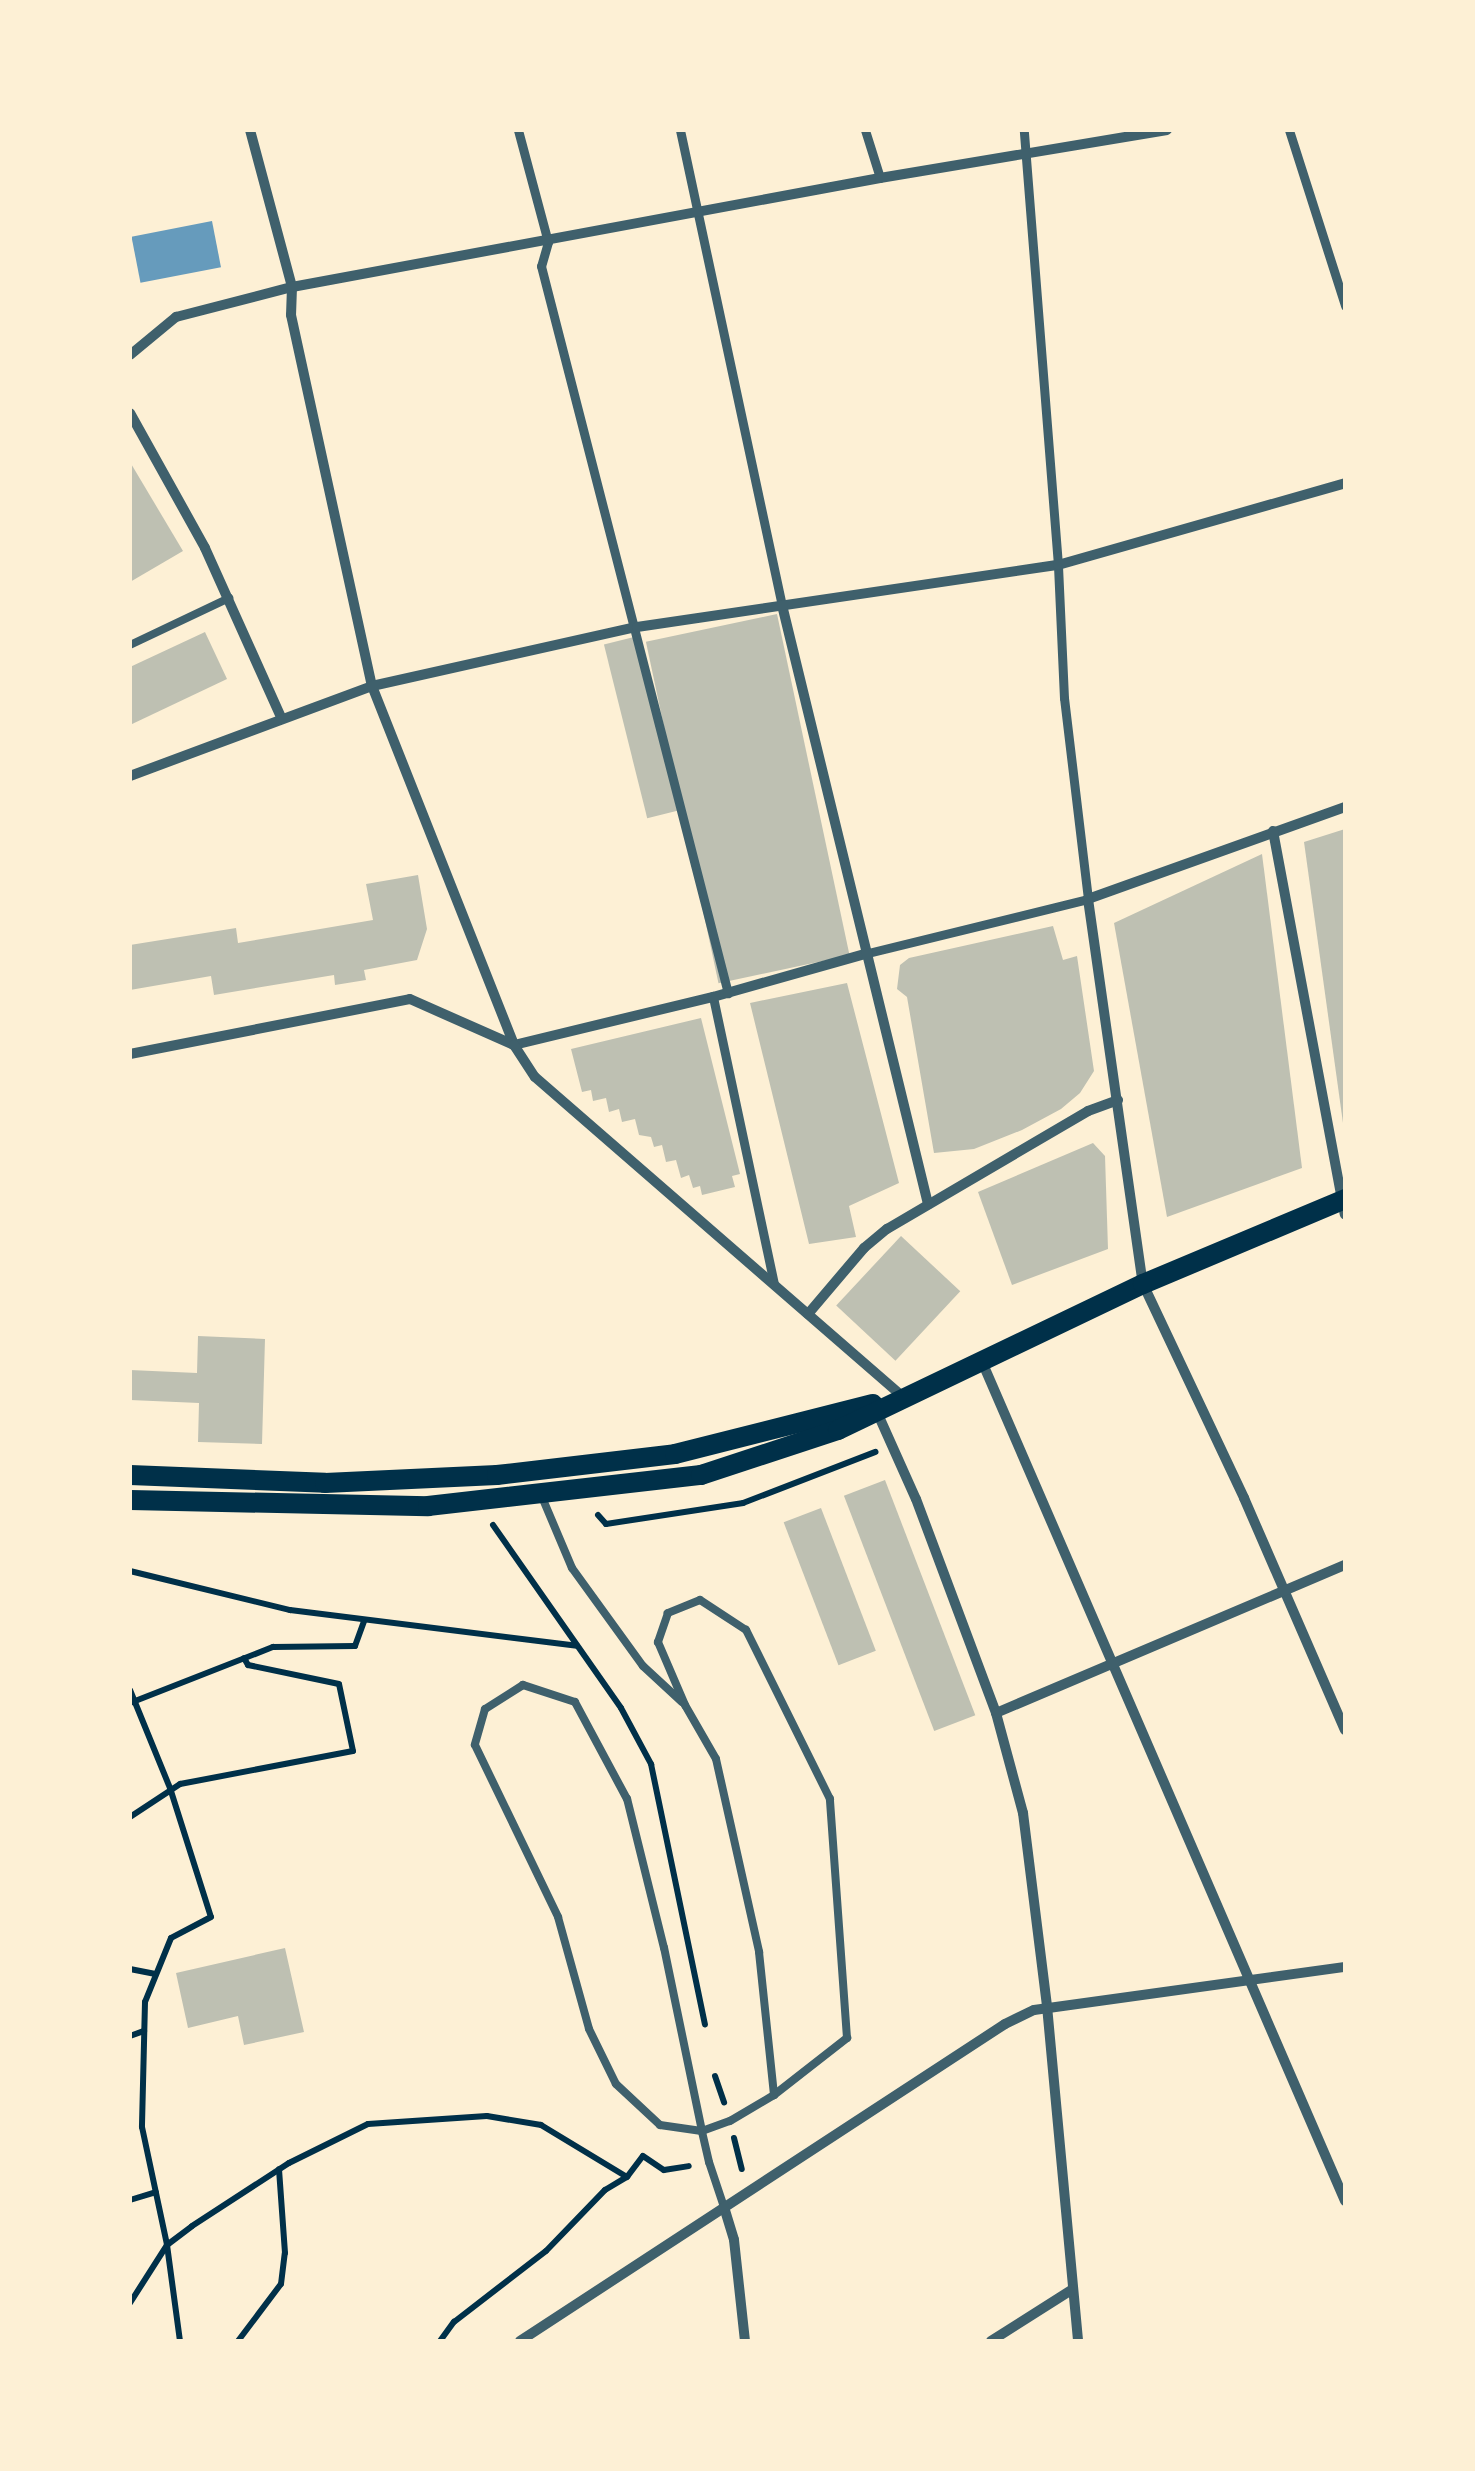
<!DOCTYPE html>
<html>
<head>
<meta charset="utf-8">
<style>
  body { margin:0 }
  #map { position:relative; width:1475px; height:2471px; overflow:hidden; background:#fdf0d5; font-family:"DM Sans",sans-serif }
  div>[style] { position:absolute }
  .water>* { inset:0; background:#669bbc; transform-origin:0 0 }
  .building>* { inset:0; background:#bec0b2; transform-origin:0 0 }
  .path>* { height:6px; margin:-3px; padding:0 3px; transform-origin:3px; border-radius:3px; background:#003049 }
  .service>* { height:8px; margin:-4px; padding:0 4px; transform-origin:4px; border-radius:4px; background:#3f606c }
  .pedestrian>* { height:9px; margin:-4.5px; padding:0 4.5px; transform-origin:4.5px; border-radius:4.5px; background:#3f606c }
  .minor>* { height:10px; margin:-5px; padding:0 5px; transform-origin:5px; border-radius:5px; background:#3f606c }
  .secondary>* { height:20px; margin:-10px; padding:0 10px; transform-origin:10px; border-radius:10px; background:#003049 }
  span { translate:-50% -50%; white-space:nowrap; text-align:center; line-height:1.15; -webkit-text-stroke:10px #fdf0d5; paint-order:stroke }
  .frame { position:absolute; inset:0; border:132px solid #fdf0d5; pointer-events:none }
</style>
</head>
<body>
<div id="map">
  <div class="water">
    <div style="left:212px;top:221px;width:47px;height:82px;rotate:79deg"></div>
  </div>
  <div class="building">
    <div style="clip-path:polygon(130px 462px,183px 551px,130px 582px)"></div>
    <div style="left:777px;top:614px;width:349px;height:134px;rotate:78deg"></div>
    <div style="clip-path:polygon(205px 632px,227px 679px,130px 725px,130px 667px)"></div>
    <div style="left:634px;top:637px;width:179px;height:31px;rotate:76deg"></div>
    <div style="clip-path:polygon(1345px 829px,1345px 1123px,1343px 1123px,1304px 842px)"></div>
    <div style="clip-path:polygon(1262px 854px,1302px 1168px,1167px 1217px,1114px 923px)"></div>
    <div style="clip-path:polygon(418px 875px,427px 929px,417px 960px,364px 970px,366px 980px,335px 985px,334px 975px,214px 995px,211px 976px,130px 990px,130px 945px,236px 928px,238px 943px,373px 920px,366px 884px)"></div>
    <div style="clip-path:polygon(1053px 926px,1063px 960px,1077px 956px,1094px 1071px,1080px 1093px,1061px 1109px,1022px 1130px,974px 1149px,934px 1153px,907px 997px,897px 989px,900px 965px,909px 958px)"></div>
    <div style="clip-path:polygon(847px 983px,899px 1183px,849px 1206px,856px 1237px,809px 1244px,750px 1003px)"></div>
    <div style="clip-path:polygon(701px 1018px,740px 1174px,732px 1176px,735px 1187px,702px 1195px,700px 1186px,693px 1188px,689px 1175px,681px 1178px,676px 1160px,666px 1162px,662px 1145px,654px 1147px,651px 1137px,639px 1135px,635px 1119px,622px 1122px,619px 1109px,609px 1112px,606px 1098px,593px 1101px,591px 1090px,582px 1092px,571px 1049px)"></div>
    <div style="clip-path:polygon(1093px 1143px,1105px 1156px,1108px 1249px,1012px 1285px,978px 1192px)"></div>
    <div style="left:901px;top:1236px;width:81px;height:95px;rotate:43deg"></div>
    <div style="clip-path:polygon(198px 1336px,265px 1339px,262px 1444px,198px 1442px,199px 1403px,130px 1400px,130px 1370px,197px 1373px)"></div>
    <div style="left:885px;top:1480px;width:252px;height:44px;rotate:69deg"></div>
    <div style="left:821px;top:1508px;width:153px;height:40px;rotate:69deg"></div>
    <div style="clip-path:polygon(285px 1948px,304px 2032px,244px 2045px,238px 2016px,188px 2028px,176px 1973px)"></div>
  </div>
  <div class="path">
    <div style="left:598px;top:1515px;width:12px;rotate:48deg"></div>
    <div style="left:606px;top:1524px;width:139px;rotate:-8.7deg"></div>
    <div style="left:743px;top:1503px;width:142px;rotate:-21.1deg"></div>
    <div style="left:493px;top:1525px;width:223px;rotate:55deg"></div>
    <div style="left:621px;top:1708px;width:64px;rotate:61.8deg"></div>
    <div style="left:651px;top:1764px;width:266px;rotate:78.3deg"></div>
    <div style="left:130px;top:1571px;width:165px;rotate:13.7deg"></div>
    <div style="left:290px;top:1610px;width:289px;rotate:7.1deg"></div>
    <div style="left:130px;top:1690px;width:106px;rotate:67.8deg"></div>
    <div style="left:170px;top:1788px;width:135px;rotate:72.4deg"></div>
    <div style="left:211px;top:1917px;width:45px;rotate:152.3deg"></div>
    <div style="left:171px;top:1938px;width:69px;rotate:112.1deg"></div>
    <div style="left:145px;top:2002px;width:125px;rotate:91.4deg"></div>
    <div style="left:142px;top:2127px;width:121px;rotate:78deg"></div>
    <div style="left:167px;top:2245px;width:97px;rotate:82.3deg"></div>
    <div style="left:130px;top:1703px;width:154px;rotate:-21.4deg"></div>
    <div style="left:273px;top:1647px;width:82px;rotate:-0.7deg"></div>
    <div style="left:355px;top:1646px;width:27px;rotate:-70deg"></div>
    <div style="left:130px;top:1817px;width:60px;rotate:-33.4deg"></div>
    <div style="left:180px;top:1784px;width:176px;rotate:-10.8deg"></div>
    <div style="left:353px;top:1751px;width:68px;rotate:-101.8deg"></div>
    <div style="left:339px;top:1684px;width:93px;rotate:-168.2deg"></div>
    <div style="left:248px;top:1665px;width:8px;rotate:-120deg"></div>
    <div style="left:130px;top:1969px;width:26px;rotate:11deg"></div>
    <div style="left:130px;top:2036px;width:15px;rotate:-20deg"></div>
    <div style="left:715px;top:2076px;width:28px;rotate:71deg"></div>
    <div style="left:734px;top:2138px;width:32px;rotate:76deg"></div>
    <div style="left:130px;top:2200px;width:27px;rotate:-17deg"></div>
    <div style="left:130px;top:2303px;width:69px;rotate:-57.5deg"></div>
    <div style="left:167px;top:2245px;width:31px;rotate:-37deg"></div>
    <div style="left:192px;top:2226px;width:116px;rotate:-33deg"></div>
    <div style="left:289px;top:2163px;width:88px;rotate:-26.3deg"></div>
    <div style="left:368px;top:2124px;width:119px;rotate:-3.8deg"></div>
    <div style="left:487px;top:2116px;width:55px;rotate:9.5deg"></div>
    <div style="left:541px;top:2125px;width:100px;rotate:31.2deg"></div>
    <div style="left:238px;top:2341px;width:71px;rotate:-53deg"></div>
    <div style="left:281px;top:2284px;width:31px;rotate:-83deg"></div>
    <div style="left:285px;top:2253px;width:84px;rotate:-94.1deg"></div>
    <div style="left:440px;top:2341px;width:24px;rotate:-54deg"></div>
    <div style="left:454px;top:2322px;width:116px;rotate:-37.7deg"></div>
    <div style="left:546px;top:2251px;width:85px;rotate:-46deg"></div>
    <div style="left:605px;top:2190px;width:26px;rotate:-31deg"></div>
    <div style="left:627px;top:2177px;width:26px;rotate:-53deg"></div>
    <div style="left:643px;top:2156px;width:25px;rotate:34deg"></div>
    <div style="left:664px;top:2170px;width:25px;rotate:-9deg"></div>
  </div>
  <div class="service">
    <div style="left:130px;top:645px;width:110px;rotate:-25.4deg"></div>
    <div style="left:542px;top:1497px;width:77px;rotate:67.1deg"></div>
    <div style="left:572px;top:1568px;width:121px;rotate:54.1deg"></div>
    <div style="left:643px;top:1666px;width:53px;rotate:42.7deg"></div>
    <div style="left:724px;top:2207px;width:47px;rotate:-108.4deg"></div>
    <div style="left:709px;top:2162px;width:32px;rotate:-103deg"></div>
    <div style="left:702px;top:2131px;width:187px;rotate:-101.7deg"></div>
    <div style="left:664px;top:1948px;width:154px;rotate:-103.9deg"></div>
    <div style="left:627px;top:1799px;width:110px;rotate:-118.2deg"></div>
    <div style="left:575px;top:1702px;width:55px;rotate:-161.9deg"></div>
    <div style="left:523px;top:1685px;width:45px;rotate:147.7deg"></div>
    <div style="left:485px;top:1709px;width:37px;rotate:106deg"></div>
    <div style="left:475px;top:1745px;width:191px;rotate:64.2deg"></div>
    <div style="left:558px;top:1917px;width:116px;rotate:74.5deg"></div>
    <div style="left:589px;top:2029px;width:61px;rotate:63.9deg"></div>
    <div style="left:616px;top:2084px;width:60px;rotate:43deg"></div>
    <div style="left:660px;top:2125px;width:42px;rotate:8.1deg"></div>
    <div style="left:702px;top:2131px;width:30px;rotate:-20deg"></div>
    <div style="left:730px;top:2121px;width:51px;rotate:-30.6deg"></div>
    <div style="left:774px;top:2095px;width:93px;rotate:-38deg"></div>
    <div style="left:847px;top:2038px;width:240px;rotate:-94.1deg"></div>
    <div style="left:830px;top:1799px;width:189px;rotate:-116.4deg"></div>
    <div style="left:746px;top:1630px;width:55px;rotate:-146.9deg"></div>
    <div style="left:700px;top:1600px;width:35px;rotate:158deg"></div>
    <div style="left:668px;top:1613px;width:31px;rotate:109deg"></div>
    <div style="left:658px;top:1642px;width:69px;rotate:66.8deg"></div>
    <div style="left:685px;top:1705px;width:62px;rotate:60.1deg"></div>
    <div style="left:716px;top:1759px;width:198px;rotate:77.4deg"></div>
    <div style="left:759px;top:1952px;width:144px;rotate:84deg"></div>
  </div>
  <div class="pedestrian">
    <div style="left:518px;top:130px;width:116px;rotate:75deg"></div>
    <div style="left:548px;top:242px;width:25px;rotate:106deg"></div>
    <div style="left:541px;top:266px;width:751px;rotate:75.58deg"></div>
    <div style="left:680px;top:130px;width:486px;rotate:77.9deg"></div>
    <div style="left:865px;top:130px;width:50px;rotate:72.6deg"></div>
    <div style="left:1289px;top:130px;width:185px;rotate:72.3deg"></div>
    <div style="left:868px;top:953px;width:227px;rotate:-13.8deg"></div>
    <div style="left:1088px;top:899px;width:202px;rotate:-96.8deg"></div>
    <div style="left:1064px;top:698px;width:133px;rotate:-92.6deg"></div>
    <div style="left:1058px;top:565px;width:436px;rotate:-94.5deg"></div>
    <div style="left:713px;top:997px;width:293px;rotate:78deg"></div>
  </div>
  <div class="minor">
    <div style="left:250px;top:130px;width:163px;rotate:75deg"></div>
    <div style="left:292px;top:287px;width:28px;rotate:92deg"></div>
    <div style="left:291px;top:315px;width:380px;rotate:77.7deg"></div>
    <div style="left:372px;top:686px;width:386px;rotate:68.4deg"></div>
    <div style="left:514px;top:1045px;width:205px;rotate:-13.6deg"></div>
    <div style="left:713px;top:997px;width:161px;rotate:-15.8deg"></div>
    <div style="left:130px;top:355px;width:60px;rotate:-39.6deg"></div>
    <div style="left:176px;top:317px;width:120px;rotate:-14.5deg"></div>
    <div style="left:292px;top:287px;width:598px;rotate:-10.5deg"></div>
    <div style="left:880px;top:178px;width:291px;rotate:-9.5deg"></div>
    <div style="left:130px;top:413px;width:154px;rotate:60.9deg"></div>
    <div style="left:205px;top:548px;width:185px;rotate:65.8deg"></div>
    <div style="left:782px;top:605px;width:617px;rotate:76.3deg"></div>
    <div style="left:130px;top:776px;width:258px;rotate:-20.4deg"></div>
    <div style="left:372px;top:686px;width:271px;rotate:-12.6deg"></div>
    <div style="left:637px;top:627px;width:426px;rotate:-8.4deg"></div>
    <div style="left:1058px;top:565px;width:298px;rotate:-15.9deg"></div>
    <div style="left:1345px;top:807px;width:273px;rotate:160.3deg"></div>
    <div style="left:1088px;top:899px;width:389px;rotate:81.9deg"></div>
    <div style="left:1143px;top:1284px;width:237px;rotate:64.7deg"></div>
    <div style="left:1244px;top:1498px;width:253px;rotate:66.5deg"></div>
    <div style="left:1273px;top:831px;width:390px;rotate:79.4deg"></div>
    <div style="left:130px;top:1054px;width:285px;rotate:-11.1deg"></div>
    <div style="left:410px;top:999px;width:114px;rotate:23.9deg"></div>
    <div style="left:514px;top:1045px;width:38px;rotate:57deg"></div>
    <div style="left:535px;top:1077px;width:489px;rotate:41deg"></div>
    <div style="left:808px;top:1314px;width:87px;rotate:-49.7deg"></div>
    <div style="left:864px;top:1248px;width:30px;rotate:-40deg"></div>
    <div style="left:887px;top:1229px;width:233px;rotate:-30.4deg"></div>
    <div style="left:1088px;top:1111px;width:32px;rotate:-20deg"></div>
    <div style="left:983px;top:1364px;width:912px;rotate:66.61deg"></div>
    <div style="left:877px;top:1412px;width:95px;rotate:65.9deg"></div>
    <div style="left:916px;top:1499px;width:228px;rotate:69.5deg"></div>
    <div style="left:996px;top:1713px;width:104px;rotate:74.9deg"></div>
    <div style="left:1023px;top:1813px;width:194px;rotate:82.9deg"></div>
    <div style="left:1047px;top:2006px;width:336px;rotate:84.7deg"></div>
    <div style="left:996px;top:1713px;width:379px;rotate:-23deg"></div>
    <div style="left:724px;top:2207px;width:34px;rotate:73deg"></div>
    <div style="left:734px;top:2240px;width:102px;rotate:83.8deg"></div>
    <div style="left:520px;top:2341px;width:579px;rotate:-33.17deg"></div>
    <div style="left:1005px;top:2024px;width:32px;rotate:-26deg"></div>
    <div style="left:1034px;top:2010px;width:314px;rotate:-7.9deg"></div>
    <div style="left:991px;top:2341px;width:97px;rotate:-32.4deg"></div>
  </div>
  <div class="secondary">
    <div style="left:130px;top:1475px;width:195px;rotate:2.3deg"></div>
    <div style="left:325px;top:1483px;width:172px;rotate:-2.7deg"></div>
    <div style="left:497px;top:1475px;width:179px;rotate:-6.7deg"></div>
    <div style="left:675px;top:1454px;width:204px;rotate:-14.2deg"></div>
    <div style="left:130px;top:1500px;width:298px;rotate:1.2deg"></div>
    <div style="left:428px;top:1506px;width:275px;rotate:-6.5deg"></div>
    <div style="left:701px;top:1475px;width:144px;rotate:-18.2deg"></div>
    <div style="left:838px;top:1430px;width:338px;rotate:-25.6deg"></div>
    <div style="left:1143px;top:1284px;width:219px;rotate:-22.8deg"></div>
  </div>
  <div class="frame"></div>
</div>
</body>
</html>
